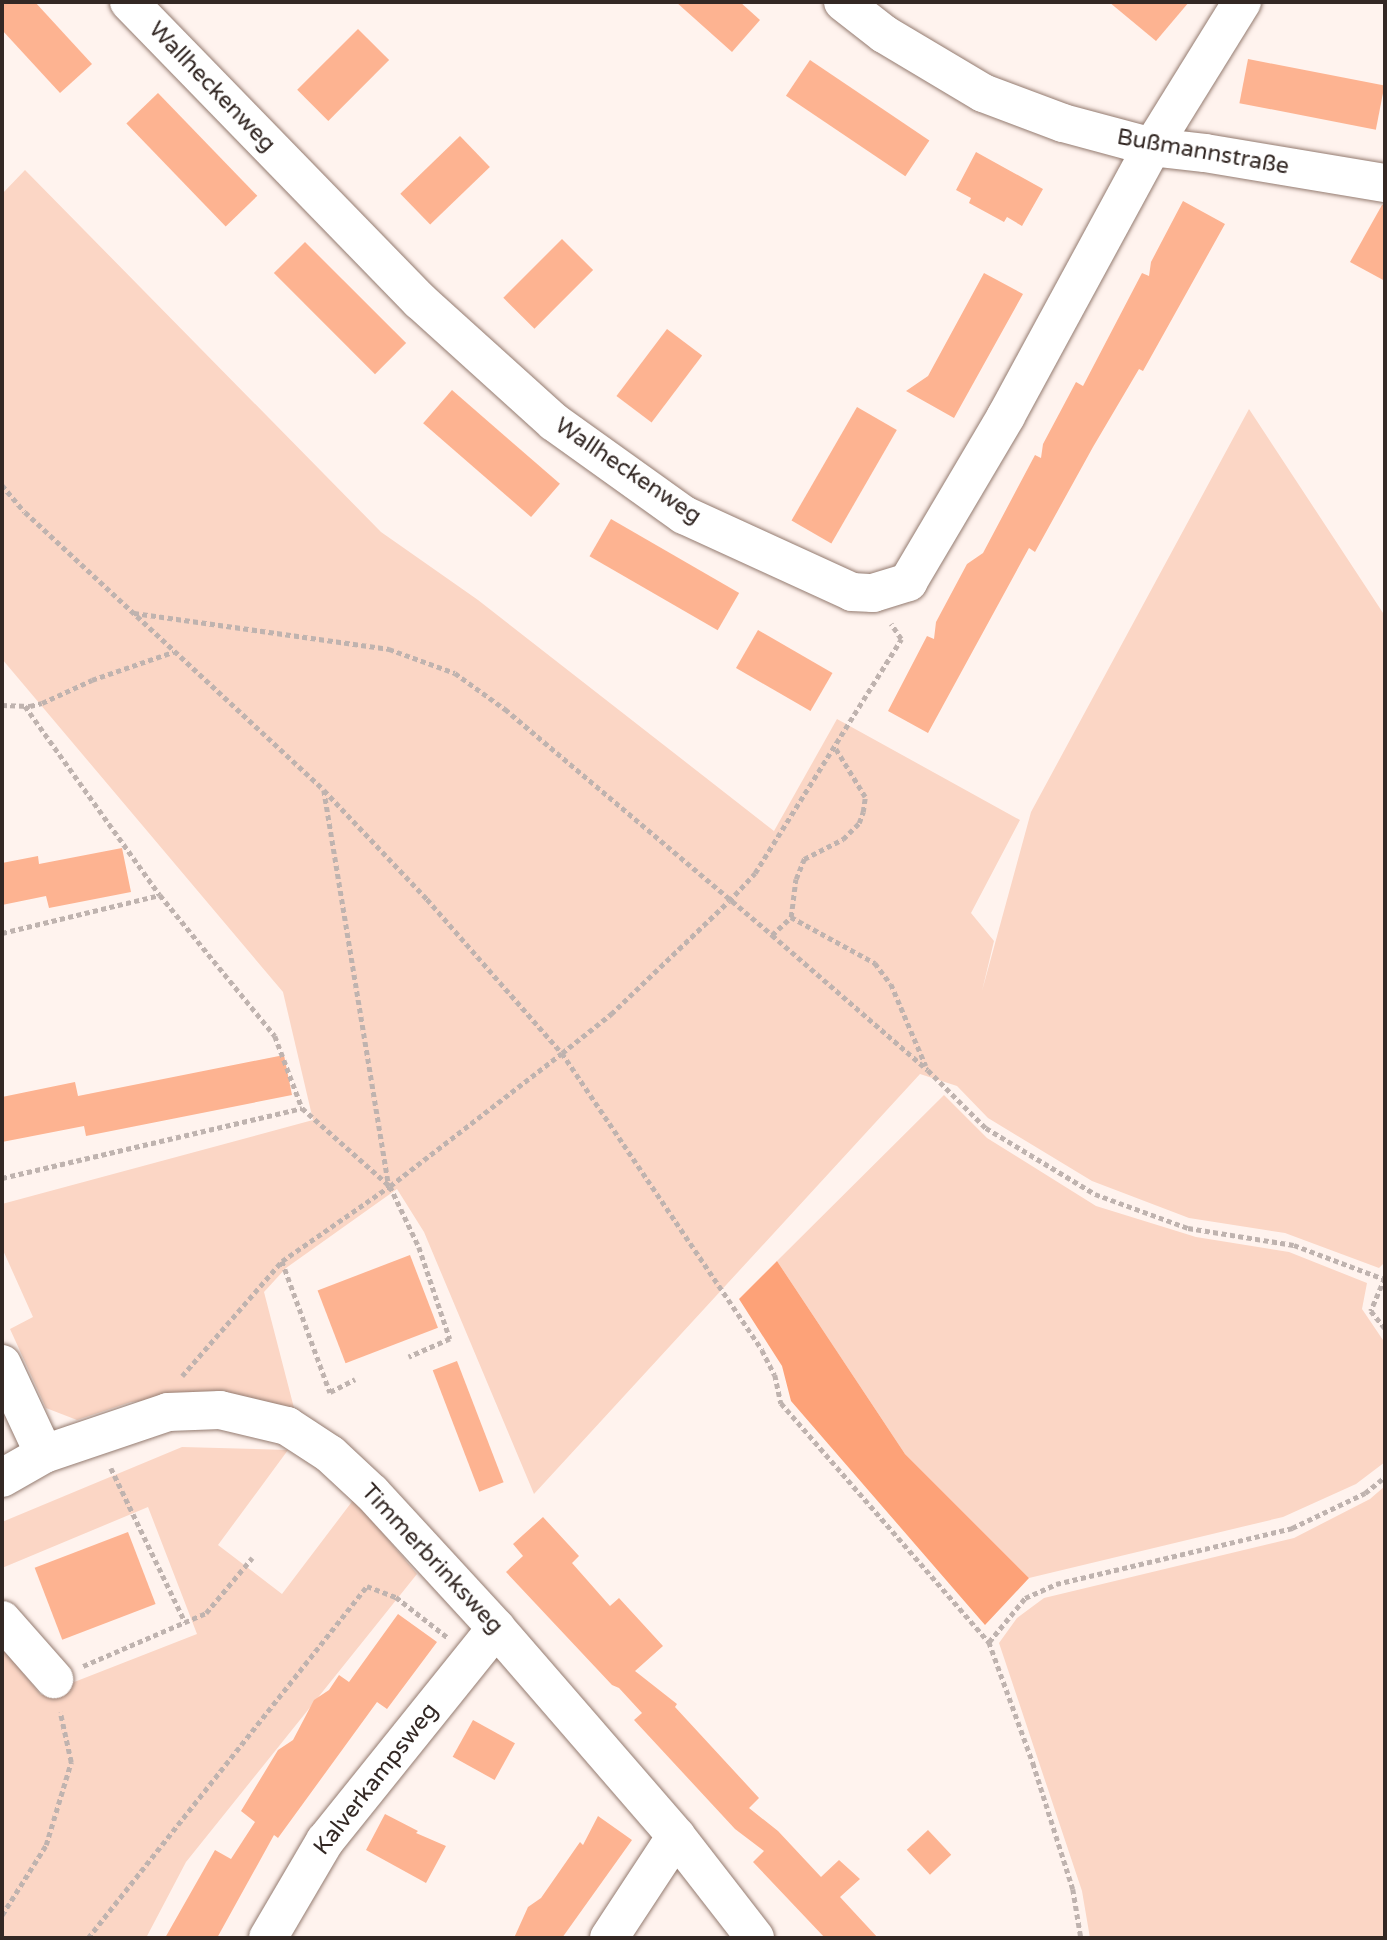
<!DOCTYPE html>
<html>
<head>
<meta charset="utf-8">
<style>
  body { margin:0 }
  #map { position:relative; width:1387px; height:1940px; overflow:hidden; background:#fff3ee; font-family:"Varela Round",sans-serif }
  div>[style] { position:absolute }
  .green>* { inset:0; background:#fbd6c5 }
  .forest>* { inset:0; background:#fda278 }
  .building>* { inset:0; background:#fdb391; transform-origin:0 0 }
  .path>* { height:4.5px; margin-top:-2.25px; transform-origin:0; background:repeating-linear-gradient(90deg,#bfb3af 0 5px,transparent 0 8.5px) }
  .roads { filter:drop-shadow(0 0 2px #947b70) drop-shadow(0 0 2px #947b70) }
  .minor>* { height:38px; margin:-19px; padding:0 19px; transform-origin:19px; border-radius:19px; background:#fff }
  span { translate:-50% -50%; white-space:nowrap; text-align:center; line-height:1.15; -webkit-text-stroke:6px #fff; paint-order:stroke }
  .street-label { font-size:23px; color:#332824 }
  .frame { position:absolute; inset:0; border:4px solid #332824; pointer-events:none }
</style>
</head>
<body>
<div id="map">
  <div class="green">
    <div style="clip-path:polygon(25px 170px,381px 532px,478px 600px,774px 831px,837px 719px,1020px 820px,971px 913px,994px 941px,982px 991px,1031px 812px,1249px 409px,1385px 616px,1385px 1262px,1379px 1268px,1285px 1233px,1189px 1218px,1092px 1181px,988px 1118px,957px 1086px,920px 1074px,534px 1494px,424px 1232px,397px 1189px,286px 1268px,264px 1292px,294px 1408px,230px 1393px,131px 1402px,77px 1420px,46px 1408px,10px 1329px,33px 1317px,2px 1248px,2px 1204px,313px 1120px,283px 992px,2px 659px,2px 194px)"></div>
    <div style="clip-path:polygon(944px 1095px,987px 1138px,1096px 1206px,1196px 1237px,1289px 1252px,1367px 1283px,1362px 1309px,1385px 1343px,1385px 1462px,1356px 1484px,1283px 1517px,1029px 1578px,905px 1454px,777px 1261px)"></div>
    <div style="clip-path:polygon(182px 1447px,288px 1450px,218px 1545px,282px 1594px,354px 1499px,417px 1574px,186px 1862px,146px 1938px,2px 1938px,2px 1648px,41px 1695px,197px 1634px,148px 1507px,2px 1568px,2px 1522px)"></div>
    <div style="clip-path:polygon(1385px 1486px,1385px 1938px,1090px 1938px,1082px 1891px,999px 1643px,1017px 1618px,1044px 1598px,1294px 1538px,1370px 1499px)"></div>
  </div>
  <div class="forest">
    <div style="clip-path:polygon(777px 1261px,905px 1454px,1029px 1578px,985px 1625px,791px 1401px,782px 1366px,739px 1299px)"></div>
  </div>
  <div class="building">
    <div style="clip-path:polygon(2px 2px,35px 2px,92px 64px,60px 93px,2px 30px)"></div>
    <div style="clip-path:polygon(676px 2px,740px 2px,760px 20px,732px 52px)"></div>
    <div style="clip-path:polygon(1109px 2px,1189px 2px,1156px 41px)"></div>
    <div style="left:358px;top:29px;width:44px;height:86px;rotate:45deg"></div>
    <div style="left:1248px;top:59px;width:139px;height:45px;rotate:11deg"></div>
    <div style="left:810px;top:60px;width:144px;height:43px;rotate:34deg"></div>
    <div style="left:158px;top:93px;width:143px;height:44px;rotate:46deg"></div>
    <div style="left:460px;top:136px;width:43px;height:83px;rotate:46deg"></div>
    <div style="clip-path:polygon(976px 152px,1043px 189px,1022px 226px,1007px 217px,1004px 222px,969px 203px,971px 198px,956px 190px)"></div>
    <div style="clip-path:polygon(1183px 201px,1225px 224px,1143px 371px,1139px 369px,1093px 447px,1035px 552px,1029px 548px,928px 733px,888px 711px,927px 636px,934px 639px,936px 622px,967px 564px,983px 553px,1035px 455px,1041px 458px,1043px 444px,1076px 382px,1083px 386px,1142px 273px,1149px 276px,1151px 262px)"></div>
    <div style="clip-path:polygon(1385px 204px,1385px 281px,1350px 262px,1382px 205px)"></div>
    <div style="left:562px;top:239px;width:44px;height:83px;rotate:45deg"></div>
    <div style="left:305px;top:242px;width:143px;height:44px;rotate:45deg"></div>
    <div style="clip-path:polygon(984px 273px,1023px 294px,954px 418px,906px 391px,928px 376px)"></div>
    <div style="left:667px;top:329px;width:44px;height:84px;rotate:37deg"></div>
    <div style="left:452px;top:390px;width:143px;height:44px;rotate:41deg"></div>
    <div style="left:857px;top:407px;width:46px;height:131px;rotate:30deg"></div>
    <div style="left:611px;top:519px;width:148px;height:43px;rotate:30deg"></div>
    <div style="left:758px;top:630px;width:86px;height:44px;rotate:30deg"></div>
    <div style="clip-path:polygon(122px 848px,131px 892px,49px 908px,46px 896px,2px 905px,2px 863px,38px 856px,39px 864px)"></div>
    <div style="clip-path:polygon(284px 1055px,292px 1095px,86px 1136px,84px 1126px,2px 1142px,2px 1097px,75px 1082px,78px 1096px)"></div>
    <div style="left:410px;top:1255px;width:78px;height:99px;rotate:69deg"></div>
    <div style="left:457px;top:1361px;width:130px;height:26px;rotate:69deg"></div>
    <div style="clip-path:polygon(543px 1517px,579px 1556px,572px 1563px,610px 1606px,619px 1598px,663px 1646px,635px 1671px,677px 1704px,675px 1707px,759px 1798px,749px 1808px,778px 1831px,821px 1877px,839px 1860px,860px 1879px,840px 1897px,878px 1938px,825px 1938px,753px 1862px,764px 1851px,735px 1829px,634px 1720px,642px 1713px,619px 1688px,612px 1685px,506px 1572px,523px 1556px,513px 1544px)"></div>
    <div style="left:128px;top:1532px;width:77px;height:100px;rotate:69deg"></div>
    <div style="clip-path:polygon(398px 1614px,437px 1642px,387px 1709px,377px 1702px,278px 1838px,274px 1835px,217px 1938px,165px 1938px,215px 1850px,231px 1859px,255px 1822px,241px 1811px,278px 1750px,293px 1740px,314px 1700px,329px 1690px,339px 1675px,349px 1682px)"></div>
    <div style="left:473px;top:1720px;width:48px;height:42px;rotate:29deg"></div>
    <div style="clip-path:polygon(385px 1814px,418px 1831px,416px 1833px,446px 1846px,426px 1883px,366px 1850px)"></div>
    <div style="clip-path:polygon(598px 1816px,632px 1840px,562px 1938px,514px 1938px,528px 1907px,541px 1898px,580px 1842px,583px 1845px)"></div>
    <div style="left:928px;top:1830px;width:34px;height:29px;rotate:47deg"></div>
  </div>
  <div class="path">
    <div style="left:2px;top:485px;width:35px;rotate:50deg"></div>
    <div style="left:25px;top:512px;width:408px;rotate:42.9deg"></div>
    <div style="left:324px;top:790px;width:150px;rotate:46.6deg"></div>
    <div style="left:427px;top:899px;width:205px;rotate:48.8deg"></div>
    <div style="left:562px;top:1053px;width:358px;rotate:56deg"></div>
    <div style="left:762px;top:1350px;width:28px;rotate:63deg"></div>
    <div style="left:775px;top:1375px;width:29px;rotate:78deg"></div>
    <div style="left:781px;top:1403px;width:317px;rotate:49deg"></div>
    <div style="left:989px;top:1642px;width:129px;rotate:70deg"></div>
    <div style="left:1033px;top:1763px;width:132px;rotate:72.4deg"></div>
    <div style="left:1073px;top:1889px;width:50px;rotate:80.7deg"></div>
    <div style="left:134px;top:613px;width:258px;rotate:8deg"></div>
    <div style="left:389px;top:649px;width:70px;rotate:20deg"></div>
    <div style="left:455px;top:673px;width:62px;rotate:35.8deg"></div>
    <div style="left:505px;top:709px;width:350px;rotate:40.2deg"></div>
    <div style="left:772px;top:935px;width:206px;rotate:40.9deg"></div>
    <div style="left:928px;top:1070px;width:82px;rotate:45deg"></div>
    <div style="left:986px;top:1128px;width:127px;rotate:31.2deg"></div>
    <div style="left:1095px;top:1194px;width:99px;rotate:20.1deg"></div>
    <div style="left:1188px;top:1228px;width:107px;rotate:9.1deg"></div>
    <div style="left:1294px;top:1245px;width:96px;rotate:20.7deg"></div>
    <div style="left:2px;top:705px;width:28px;rotate:2deg"></div>
    <div style="left:30px;top:706px;width:12px;rotate:-14deg"></div>
    <div style="left:42px;top:703px;width:55px;rotate:-24.7deg"></div>
    <div style="left:92px;top:680px;width:86px;rotate:-19.1deg"></div>
    <div style="left:25px;top:706px;width:232px;rotate:54.5deg"></div>
    <div style="left:160px;top:895px;width:182px;rotate:50.8deg"></div>
    <div style="left:275px;top:1036px;width:77px;rotate:69.4deg"></div>
    <div style="left:324px;top:790px;width:401px;rotate:80.7deg"></div>
    <div style="left:791px;top:917px;width:38px;rotate:-83deg"></div>
    <div style="left:796px;top:879px;width:22px;rotate:-68deg"></div>
    <div style="left:804px;top:859px;width:44px;rotate:-27.1deg"></div>
    <div style="left:843px;top:839px;width:23px;rotate:-45deg"></div>
    <div style="left:859px;top:823px;width:12px;rotate:-70deg"></div>
    <div style="left:863px;top:812px;width:15px;rotate:-82deg"></div>
    <div style="left:865px;top:797px;width:57px;rotate:-121.5deg"></div>
    <div style="left:2px;top:933px;width:163px;rotate:-13.5deg"></div>
    <div style="left:772px;top:935px;width:26px;rotate:-43deg"></div>
    <div style="left:791px;top:917px;width:96px;rotate:28.7deg"></div>
    <div style="left:875px;top:963px;width:26px;rotate:53deg"></div>
    <div style="left:891px;top:984px;width:89px;rotate:66.9deg"></div>
    <div style="left:2px;top:1178px;width:308px;rotate:-13.1deg"></div>
    <div style="left:302px;top:1108px;width:118px;rotate:41.6deg"></div>
    <div style="left:390px;top:1186px;width:68px;rotate:64.6deg"></div>
    <div style="left:419px;top:1247px;width:97px;rotate:71.4deg"></div>
    <div style="left:450px;top:1339px;width:45px;rotate:156.3deg"></div>
    <div style="left:282px;top:1261px;width:140px;rotate:69.9deg"></div>
    <div style="left:330px;top:1392px;width:28px;rotate:-27deg"></div>
    <div style="left:1385px;top:1278px;width:36px;rotate:113deg"></div>
    <div style="left:1371px;top:1311px;width:22px;rotate:51deg"></div>
    <div style="left:182px;top:1376px;width:152px;rotate:-49deg"></div>
    <div style="left:282px;top:1261px;width:131px;rotate:-34.8deg"></div>
    <div style="left:390px;top:1186px;width:217px;rotate:-37.7deg"></div>
    <div style="left:562px;top:1053px;width:63px;rotate:-38.5deg"></div>
    <div style="left:611px;top:1014px;width:163px;rotate:-43.8deg"></div>
    <div style="left:729px;top:901px;width:38px;rotate:-47deg"></div>
    <div style="left:755px;top:873px;width:276px;rotate:-58deg"></div>
    <div style="left:901px;top:639px;width:18px;rotate:-124deg"></div>
    <div style="left:111px;top:1468px;width:171px;rotate:64.3deg"></div>
    <div style="left:989px;top:1642px;width:57px;rotate:-50.7deg"></div>
    <div style="left:1025px;top:1598px;width:34px;rotate:-24deg"></div>
    <div style="left:1056px;top:1584px;width:243px;rotate:-13.3deg"></div>
    <div style="left:1292px;top:1528px;width:81px;rotate:-25.6deg"></div>
    <div style="left:1365px;top:1493px;width:26px;rotate:-39deg"></div>
    <div style="left:83px;top:1666px;width:134px;rotate:-23.3deg"></div>
    <div style="left:206px;top:1613px;width:72px;rotate:-50.1deg"></div>
    <div style="left:2px;top:1915px;width:83px;rotate:-57.8deg"></div>
    <div style="left:46px;top:1845px;width:87px;rotate:-73.2deg"></div>
    <div style="left:71px;top:1762px;width:51px;rotate:-102.4deg"></div>
    <div style="left:88px;top:1938px;width:449px;rotate:-51.6deg"></div>
    <div style="left:367px;top:1586px;width:31px;rotate:21deg"></div>
    <div style="left:396px;top:1597px;width:65px;rotate:38.1deg"></div>
  </div>
  <div class="roads">
    <div class="minor">
      <div style="left:129px;top:2px;width:417px;rotate:45.8deg"></div>
      <div style="left:420px;top:301px;width:181px;rotate:42.1deg"></div>
      <div style="left:554px;top:422px;width:160px;rotate:35.6deg"></div>
      <div style="left:684px;top:515px;width:185px;rotate:24.6deg"></div>
      <div style="left:852px;top:592px;width:21px;rotate:3deg"></div>
      <div style="left:873px;top:593px;width:37px;rotate:-17deg"></div>
      <div style="left:908px;top:582px;width:193px;rotate:-59.4deg"></div>
      <div style="left:1006px;top:416px;width:306px;rotate:-61.5deg"></div>
      <div style="left:1152px;top:147px;width:171px;rotate:-58.2deg"></div>
      <div style="left:843px;top:2px;width:52px;rotate:38deg"></div>
      <div style="left:884px;top:34px;width:115px;rotate:30.8deg"></div>
      <div style="left:983px;top:93px;width:85px;rotate:20.6deg"></div>
      <div style="left:1063px;top:123px;width:92px;rotate:15.1deg"></div>
      <div style="left:1152px;top:147px;width:53px;rotate:6.5deg"></div>
      <div style="left:1205px;top:153px;width:182px;rotate:9.5deg"></div>
      <div style="left:2px;top:1364px;width:99px;rotate:65deg"></div>
      <div style="left:2px;top:1478px;width:48px;rotate:-29.7deg"></div>
      <div style="left:44px;top:1454px;width:131px;rotate:-18.7deg"></div>
      <div style="left:168px;top:1412px;width:52px;rotate:-2.2deg"></div>
      <div style="left:220px;top:1410px;width:69px;rotate:13.4deg"></div>
      <div style="left:287px;top:1426px;width:51px;rotate:33.1deg"></div>
      <div style="left:330px;top:1454px;width:57px;rotate:42.9deg"></div>
      <div style="left:372px;top:1493px;width:183px;rotate:47.4deg"></div>
      <div style="left:496px;top:1628px;width:275px;rotate:49.1deg"></div>
      <div style="left:676px;top:1836px;width:129px;rotate:52.2deg"></div>
      <div style="left:2px;top:1620px;width:79px;rotate:48.6deg"></div>
      <div style="left:268px;top:1938px;width:113px;rotate:-59.6deg"></div>
      <div style="left:325px;top:1841px;width:273px;rotate:-51.2deg"></div>
      <div style="left:609px;top:1938px;width:122px;rotate:-56.7deg"></div>
    </div>
  </div>
  <div class="street-label">
    <span style="left:212px;top:87px;rotate:46deg">Wallheckenweg</span>
    <span style="left:1203px;top:152px;rotate:10deg">Bußmannstraße</span>
    <span style="left:628px;top:471px;rotate:34deg">Wallheckenweg</span>
    <span style="left:432px;top:1559px;rotate:47deg">Timmerbrinksweg</span>
    <span style="left:376px;top:1779px;rotate:-52deg">Kalverkampsweg</span>
  </div>
  <div class="frame"></div>
</div>
</body>
</html>
